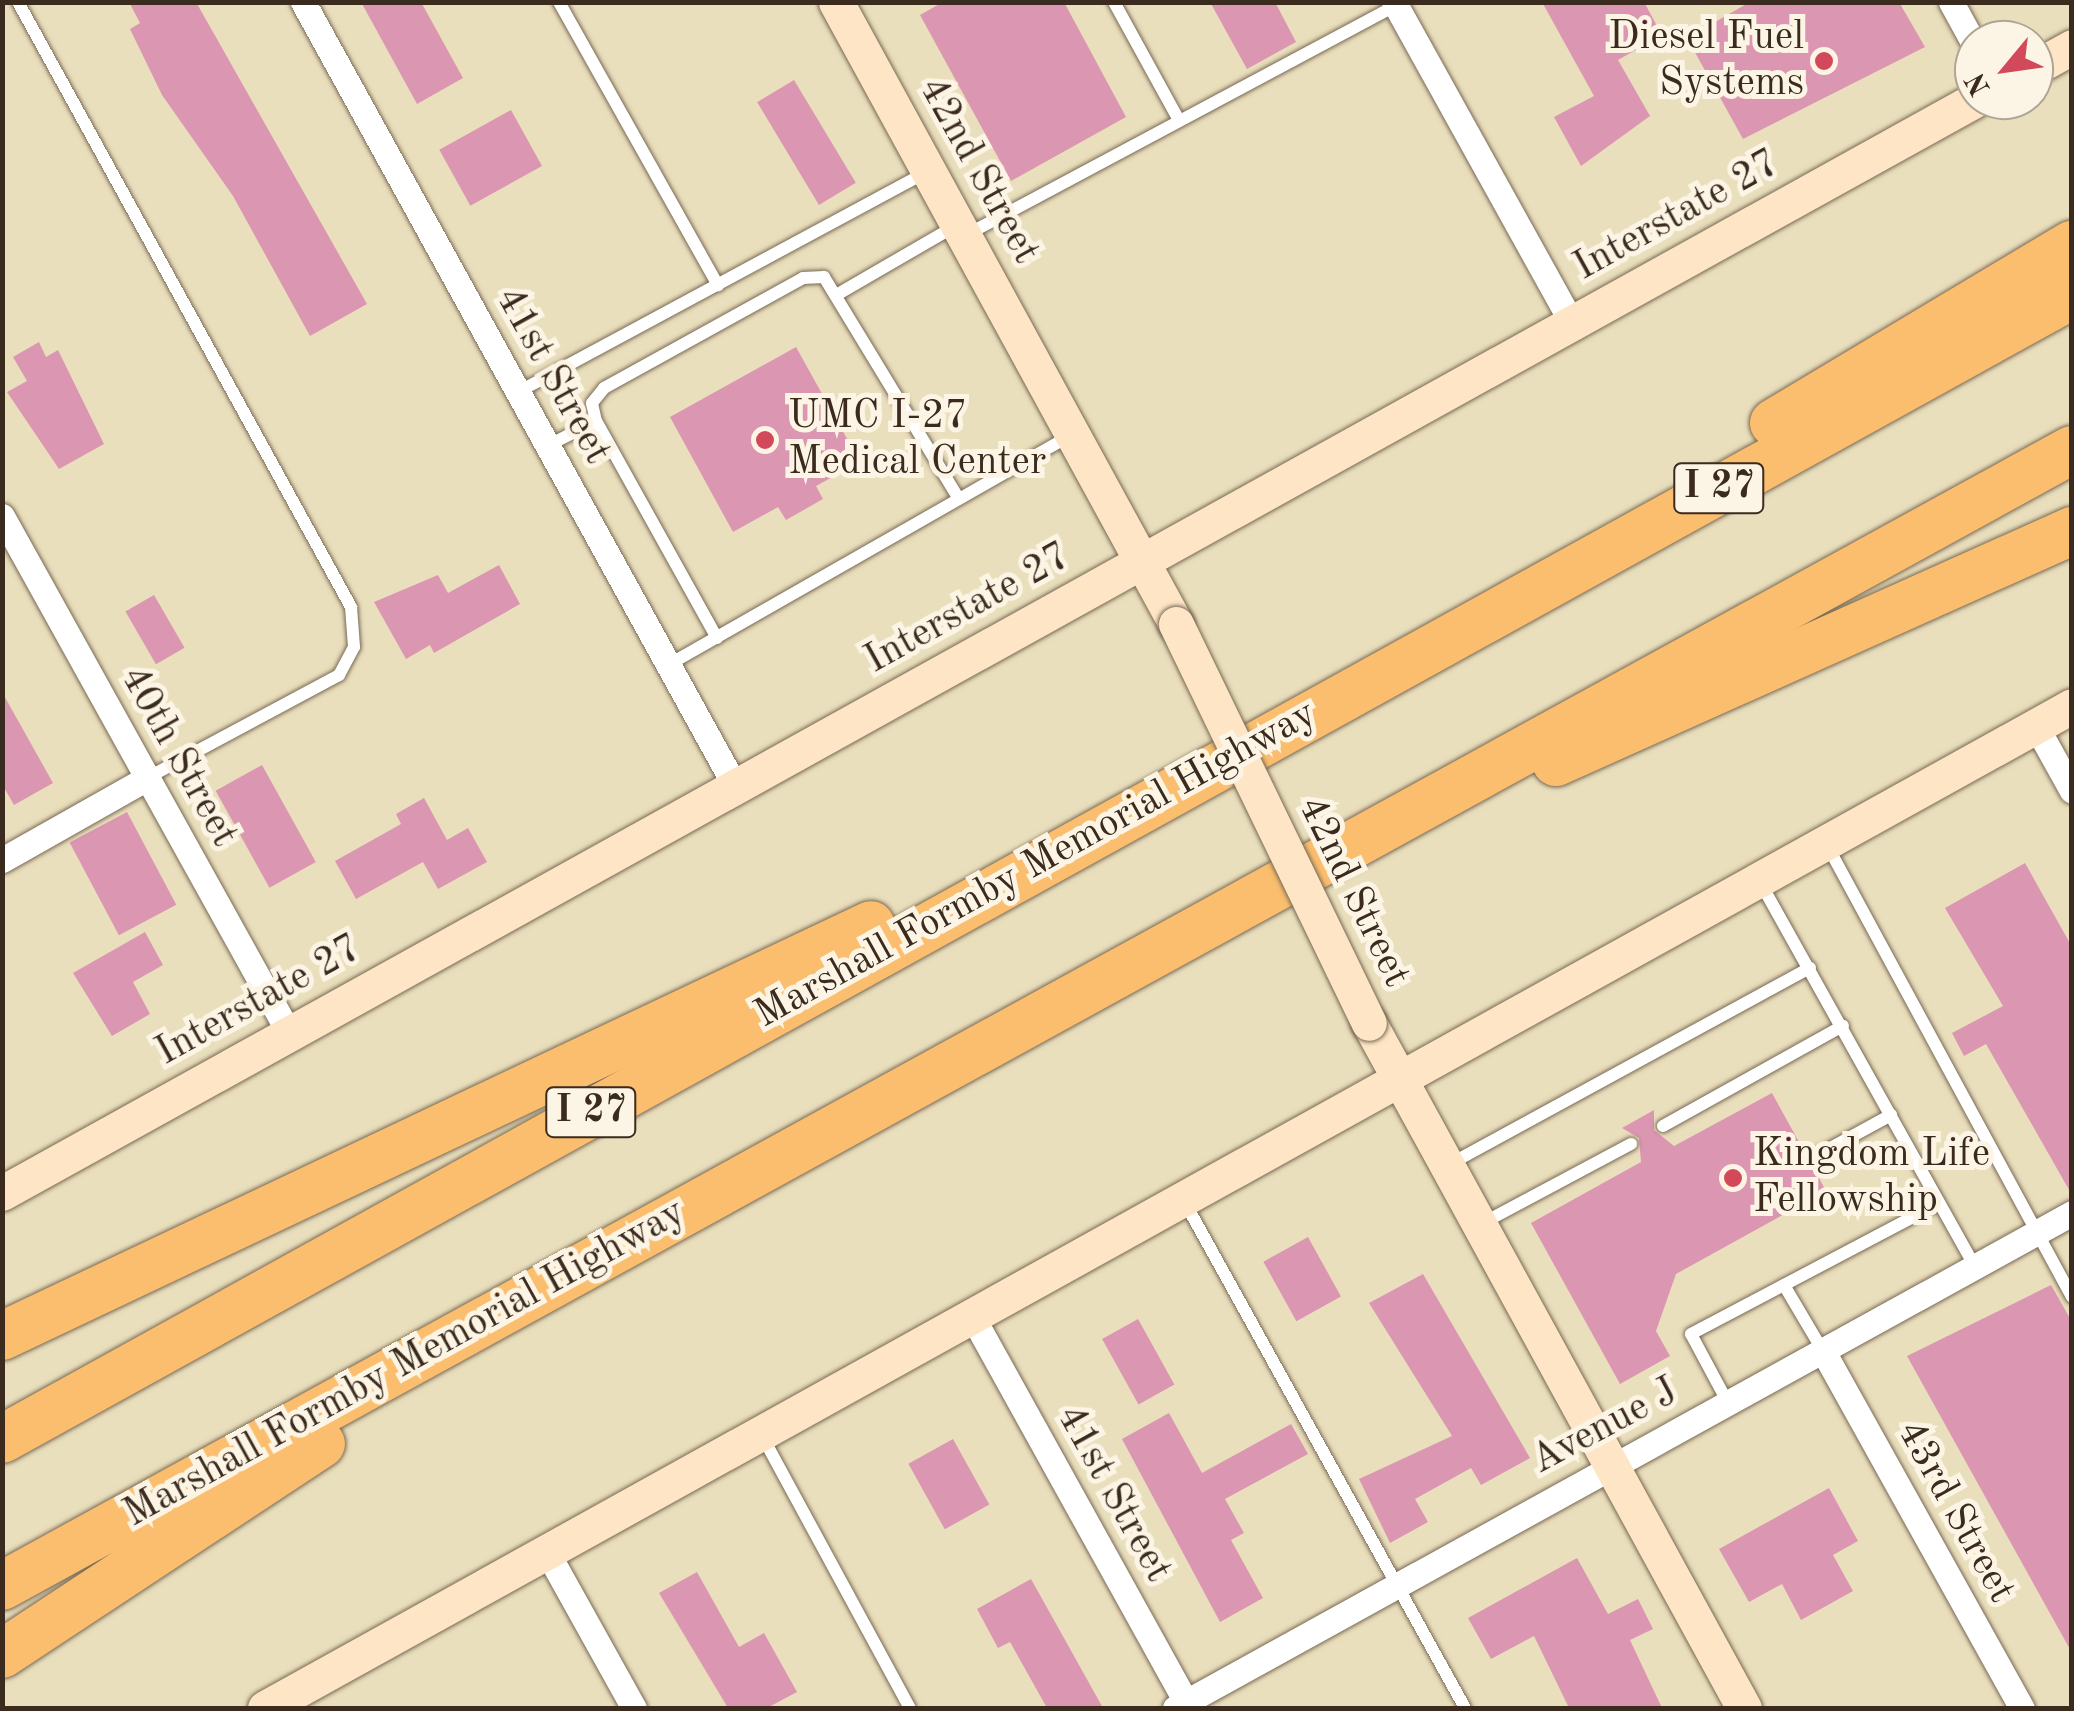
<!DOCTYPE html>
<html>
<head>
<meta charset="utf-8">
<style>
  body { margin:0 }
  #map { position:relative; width:2074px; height:1711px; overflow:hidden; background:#eadfbc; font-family:"Old Standard TT",serif }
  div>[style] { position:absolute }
  .building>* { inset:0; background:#db96b2; transform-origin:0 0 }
  .roads { filter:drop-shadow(0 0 2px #786955) drop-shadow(0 0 2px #786955) }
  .lane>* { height:12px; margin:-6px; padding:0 6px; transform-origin:6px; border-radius:6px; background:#fff }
  .street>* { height:25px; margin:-12.5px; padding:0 12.5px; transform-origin:12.5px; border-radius:12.5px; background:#fff }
  .secondary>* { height:35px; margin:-17.5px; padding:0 17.5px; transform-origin:17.5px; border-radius:17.5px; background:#fde5c5 }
  .highway>* { height:48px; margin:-24px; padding:0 24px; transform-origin:24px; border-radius:24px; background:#fbbe6e }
  .bridges { filter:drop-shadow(0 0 2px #786955) drop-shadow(0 0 2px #786955) }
  .secondary-bridge>* { height:35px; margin:-17.5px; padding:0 17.5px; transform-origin:17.5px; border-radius:17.5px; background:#fde5c5 }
  .dots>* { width:28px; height:28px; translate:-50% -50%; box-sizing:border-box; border:5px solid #fcf5e5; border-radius:50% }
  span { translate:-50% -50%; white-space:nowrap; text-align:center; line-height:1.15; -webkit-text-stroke:10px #fcf5e5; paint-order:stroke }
  .shield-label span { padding:2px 8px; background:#fcf5e5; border:2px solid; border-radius:8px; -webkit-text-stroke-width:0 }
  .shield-label { font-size:38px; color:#3b2a1e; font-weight:700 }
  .poi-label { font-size:40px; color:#3b2a1e }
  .right { translate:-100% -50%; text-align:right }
  .left { translate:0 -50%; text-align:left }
  .street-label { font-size:40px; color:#3b2a1e }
  .frame { position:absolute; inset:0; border:5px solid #3b2a1e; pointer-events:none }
  .north { position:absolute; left:1954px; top:20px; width:100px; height:100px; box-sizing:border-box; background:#fcf5e5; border:2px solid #afa495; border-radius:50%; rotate:241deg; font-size:28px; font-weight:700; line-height:40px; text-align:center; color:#3b2a1e }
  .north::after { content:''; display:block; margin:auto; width:35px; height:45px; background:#d1495b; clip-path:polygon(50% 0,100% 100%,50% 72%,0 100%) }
</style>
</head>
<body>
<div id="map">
  <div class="building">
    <div style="clip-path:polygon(129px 2px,196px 2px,367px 304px,310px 336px,233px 196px,162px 95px,130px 29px,140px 23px)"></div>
    <div style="clip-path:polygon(361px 2px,421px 2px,463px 78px,417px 104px)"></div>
    <div style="clip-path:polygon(943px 2px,1064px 2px,1126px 117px,1011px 181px,920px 15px)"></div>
    <div style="clip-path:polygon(1210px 2px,1275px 2px,1296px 42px,1247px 69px)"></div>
    <div style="clip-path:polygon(1542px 2px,1644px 2px,1662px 35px,1618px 60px,1650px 116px,1581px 166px,1554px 117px,1594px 96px)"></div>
    <div style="clip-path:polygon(1750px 2px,1899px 2px,1925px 47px,1743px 139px,1687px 38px)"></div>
    <div style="left:794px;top:80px;width:120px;height:43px;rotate:59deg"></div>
    <div style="left:511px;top:110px;width:64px;height:82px;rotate:61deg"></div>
    <div style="clip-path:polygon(39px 342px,46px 357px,58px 350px,104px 444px,59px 469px,7px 392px,27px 381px,13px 357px)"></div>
    <div style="clip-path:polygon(796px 347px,860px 462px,816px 486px,823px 499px,786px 520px,778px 507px,733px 532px,670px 417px)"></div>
    <div style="clip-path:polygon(499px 565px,520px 604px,434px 653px,430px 645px,406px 659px,374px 602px,438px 575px,448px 593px)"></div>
    <div style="left:154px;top:595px;width:61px;height:33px;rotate:60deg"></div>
    <div style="clip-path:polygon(2px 692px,53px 783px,14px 805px,2px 784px)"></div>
    <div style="left:262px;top:765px;width:111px;height:53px;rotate:61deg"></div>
    <div style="clip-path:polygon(424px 798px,447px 840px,468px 828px,487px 862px,438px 889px,423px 862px,356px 899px,335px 861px,401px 824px,396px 814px)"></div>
    <div style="left:127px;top:812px;width:105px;height:65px;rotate:62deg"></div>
    <div style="clip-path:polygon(2025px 863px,2072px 947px,2072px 1195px,1986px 1044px,1964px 1056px,1952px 1033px,2003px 1006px,1945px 908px)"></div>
    <div style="clip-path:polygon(145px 932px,163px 965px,133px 982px,150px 1014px,112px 1036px,73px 973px)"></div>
    <div style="clip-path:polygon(1772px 1093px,1826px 1191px,1676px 1274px,1656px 1331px,1670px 1356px,1620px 1384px,1531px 1223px,1641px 1162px,1639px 1138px,1622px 1128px,1654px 1110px,1654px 1130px,1674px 1146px)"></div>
    <div style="left:1308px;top:1237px;width:68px;height:51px;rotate:61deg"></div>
    <div style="clip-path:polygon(1423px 1274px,1530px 1458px,1481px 1485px,1471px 1468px,1415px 1499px,1428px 1522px,1390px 1543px,1359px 1479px,1452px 1436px,1369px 1303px)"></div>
    <div style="clip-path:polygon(2051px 1285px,2072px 1322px,2072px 1653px,1907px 1356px)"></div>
    <div style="left:1138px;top:1319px;width:75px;height:41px;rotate:61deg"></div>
    <div style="clip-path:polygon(1169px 1413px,1202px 1473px,1291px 1424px,1308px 1454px,1225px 1499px,1244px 1533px,1231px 1540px,1263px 1598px,1220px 1622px,1122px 1439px)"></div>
    <div style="left:953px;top:1439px;width:75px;height:51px;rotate:61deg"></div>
    <div style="clip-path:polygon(1829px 1488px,1858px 1541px,1833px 1555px,1853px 1591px,1801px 1620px,1782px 1584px,1749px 1602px,1719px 1549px)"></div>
    <div style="clip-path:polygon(1577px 1558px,1608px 1614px,1638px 1599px,1653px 1629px,1630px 1640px,1662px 1708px,1569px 1708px,1534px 1636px,1491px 1659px,1468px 1618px)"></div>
    <div style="clip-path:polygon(697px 1572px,739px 1647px,764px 1633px,797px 1692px,767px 1708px,728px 1708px,659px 1593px)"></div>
    <div style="clip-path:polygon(1031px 1579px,1074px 1656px,1103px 1708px,1047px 1708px,1010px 1642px,998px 1648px,977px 1609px)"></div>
  </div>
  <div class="roads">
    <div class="lane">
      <div style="left:18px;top:2px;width:691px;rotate:61.17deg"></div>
      <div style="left:351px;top:607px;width:40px;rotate:85.7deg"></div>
      <div style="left:354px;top:647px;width:32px;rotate:118deg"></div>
      <div style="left:339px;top:675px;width:218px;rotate:151.8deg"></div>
      <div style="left:559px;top:2px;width:325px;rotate:60.7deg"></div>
      <div style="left:1114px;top:2px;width:135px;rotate:61.2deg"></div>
      <div style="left:968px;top:234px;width:485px;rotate:-28.1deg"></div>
      <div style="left:838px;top:294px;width:138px;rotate:-30.1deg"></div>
      <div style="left:518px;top:392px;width:464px;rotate:-28.3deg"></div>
      <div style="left:547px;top:446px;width:55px;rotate:-27deg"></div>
      <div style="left:717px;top:638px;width:248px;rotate:-119.1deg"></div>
      <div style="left:596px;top:421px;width:18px;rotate:-103deg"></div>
      <div style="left:592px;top:403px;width:19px;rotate:-51deg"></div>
      <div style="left:604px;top:388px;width:227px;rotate:-28.9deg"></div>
      <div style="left:803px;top:278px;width:21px;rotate:-3deg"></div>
      <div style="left:824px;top:277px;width:256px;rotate:58.7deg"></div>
      <div style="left:668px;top:665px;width:464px;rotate:-29.7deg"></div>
      <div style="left:1827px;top:845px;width:514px;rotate:61.54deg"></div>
      <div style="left:1760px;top:882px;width:441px;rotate:60.8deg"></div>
      <div style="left:1663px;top:1126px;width:206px;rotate:-29.1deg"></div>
      <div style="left:1814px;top:1157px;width:88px;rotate:-28.6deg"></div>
      <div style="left:1450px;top:1164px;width:410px;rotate:-28.6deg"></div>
      <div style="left:1183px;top:1199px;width:582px;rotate:61.01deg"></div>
      <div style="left:1483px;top:1223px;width:168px;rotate:-28.1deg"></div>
      <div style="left:1784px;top:1285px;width:77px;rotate:59.4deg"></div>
      <div style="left:1728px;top:1403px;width:78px;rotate:-118.2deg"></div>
      <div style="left:1691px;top:1334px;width:280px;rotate:-27.8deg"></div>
      <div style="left:761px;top:1434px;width:312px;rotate:61.5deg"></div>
    </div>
    <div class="street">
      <div style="left:303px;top:2px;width:895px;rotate:61.14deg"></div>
      <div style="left:1394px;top:2px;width:367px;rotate:61deg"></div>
      <div style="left:1951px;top:2px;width:48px;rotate:61.3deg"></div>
      <div style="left:2px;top:516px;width:591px;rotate:60.96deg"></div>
      <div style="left:2036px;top:726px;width:74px;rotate:61deg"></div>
      <div style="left:2px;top:860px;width:167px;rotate:-29.5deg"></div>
      <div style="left:972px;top:1316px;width:448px;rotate:61deg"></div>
      <div style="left:1823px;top:1351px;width:409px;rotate:60.9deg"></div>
      <div style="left:547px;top:1552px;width:179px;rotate:60.9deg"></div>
      <div style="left:1175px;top:1708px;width:1025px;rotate:-28.89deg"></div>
    </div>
    <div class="secondary">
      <div style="left:836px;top:2px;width:709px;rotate:61.34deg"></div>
      <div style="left:2034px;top:68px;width:43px;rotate:-28.9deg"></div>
      <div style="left:1369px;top:1023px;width:781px;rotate:61.3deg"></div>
      <div style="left:2px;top:1193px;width:2256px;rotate:-28.99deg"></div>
      <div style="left:265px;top:1708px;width:2066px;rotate:-29.01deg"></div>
    </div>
    <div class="highway">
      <div style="left:1774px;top:423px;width:347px;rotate:-30.9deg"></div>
      <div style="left:1556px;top:762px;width:565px;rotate:-24.12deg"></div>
      <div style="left:2px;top:1336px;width:961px;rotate:-25.31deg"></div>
      <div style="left:2px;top:1439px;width:2365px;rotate:-28.93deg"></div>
      <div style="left:2px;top:1586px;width:2361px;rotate:-28.76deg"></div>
      <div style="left:2px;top:1654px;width:382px;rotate:-33.4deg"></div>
    </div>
  </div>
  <div class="bridges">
    <div class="secondary-bridge">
      <div style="left:1176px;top:624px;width:443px;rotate:64.2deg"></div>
    </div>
  </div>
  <div class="dots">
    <div style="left:1824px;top:61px;background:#d1495b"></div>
    <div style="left:765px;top:440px;background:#d1495b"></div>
    <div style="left:1733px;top:1178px;background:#d1495b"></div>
  </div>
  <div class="shield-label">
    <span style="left:1719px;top:488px">I 27</span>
    <span style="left:591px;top:1112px">I 27</span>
  </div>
  <div class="poi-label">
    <span class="right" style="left:1804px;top:61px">Diesel Fuel<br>Systems</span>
    <span class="left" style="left:788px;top:440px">UMC I-27<br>Medical Center</span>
    <span class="left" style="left:1753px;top:1178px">Kingdom Life<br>Fellowship</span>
  </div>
  <div class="street-label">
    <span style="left:978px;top:171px;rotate:61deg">42nd Street</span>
    <span style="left:1677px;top:216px;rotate:-29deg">Interstate 27</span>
    <span style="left:552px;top:376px;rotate:61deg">41st Street</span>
    <span style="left:968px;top:609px;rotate:-29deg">Interstate 27</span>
    <span style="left:178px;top:757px;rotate:61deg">40th Street</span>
    <span style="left:1036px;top:865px;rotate:-29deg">Marshall Formby Memorial Highway</span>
    <span style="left:1353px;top:892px;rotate:64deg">42nd Street</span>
    <span style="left:259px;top:1001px;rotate:-29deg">Interstate 27</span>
    <span style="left:405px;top:1364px;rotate:-29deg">Marshall Formby Memorial Highway</span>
    <span style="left:1605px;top:1427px;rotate:-28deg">Avenue J</span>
    <span style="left:1113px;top:1494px;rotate:61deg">41st Street</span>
    <span style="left:1955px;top:1512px;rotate:61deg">43rd Street</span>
  </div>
  <div class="frame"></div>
  <div class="north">N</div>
</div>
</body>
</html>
